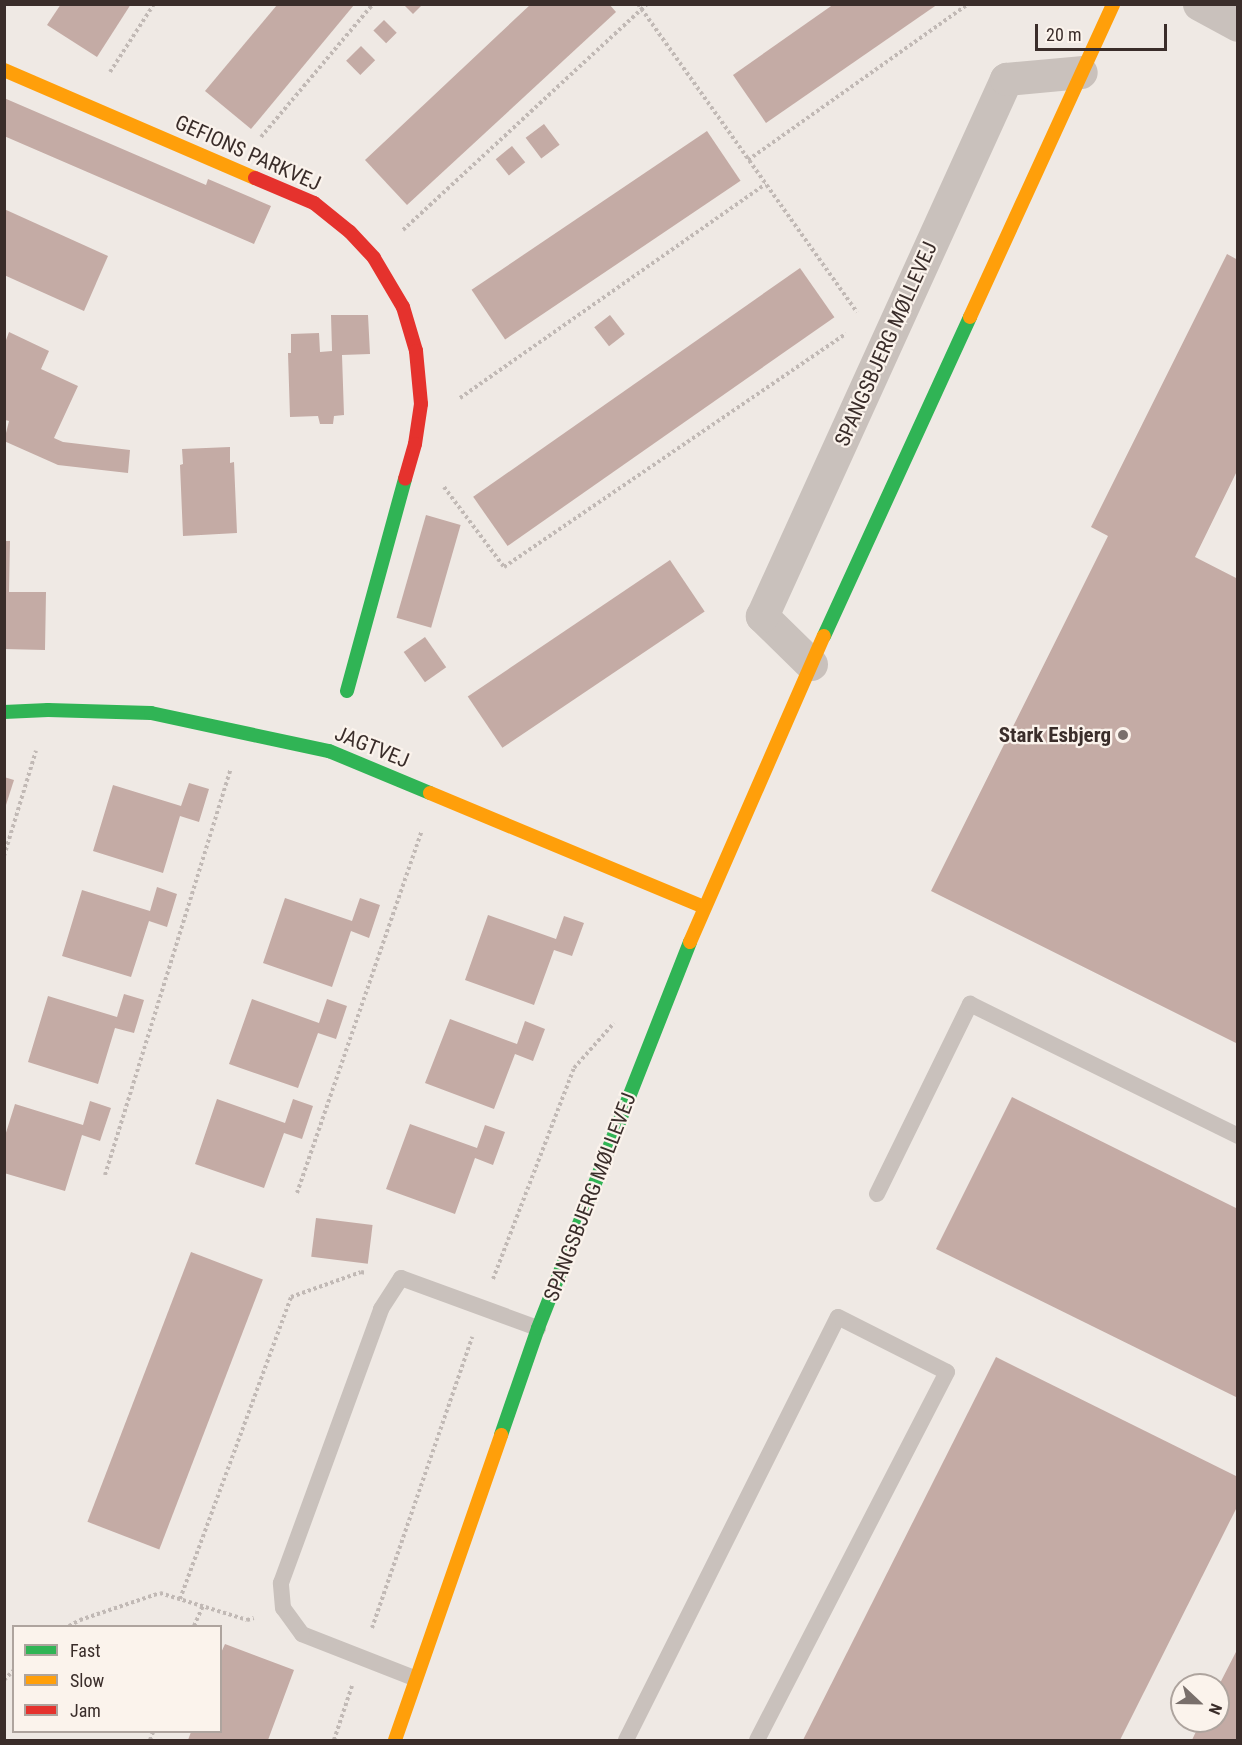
<!DOCTYPE html>
<html>
<head>
<meta charset="utf-8">
<style>
  body { margin:0 }
  #map { position:relative; width:1242px; height:1745px; overflow:hidden; background:#efe9e4; font-family:"Roboto Condensed",sans-serif }
  div>[style] { position:absolute }
  .building>* { inset:0; background:#c4aba5; transform-origin:0 0 }
  .path>* { height:4px; margin-top:-2px; transform-origin:0; background:repeating-linear-gradient(90deg,#c1b9b5 0 3px,transparent 0 6px) }
  .lane>* { height:16px; margin:-8px; padding:0 8px; transform-origin:8px; border-radius:8px; background:#c9c1bc }
  .street>* { height:33px; margin:-16.5px; padding:0 16.5px; transform-origin:16.5px; border-radius:16.5px; background:#c9c1bc }
  .fast>* { height:14px; margin:-7px; padding:0 7px; transform-origin:7px; border-radius:7px; background:#30b455 }
  .slow>* { height:14px; margin:-7px; padding:0 7px; transform-origin:7px; border-radius:7px; background:#ff9f0a }
  .jam>* { height:14px; margin:-7px; padding:0 7px; transform-origin:7px; border-radius:7px; background:#e5322d }
  .dots>* { width:16px; height:16px; translate:-50% -50%; box-sizing:border-box; border:3px solid #fbf3ec; border-radius:50% }
  span { translate:-50% -50%; white-space:nowrap; text-align:center; line-height:1.15; -webkit-text-stroke:4.5px #fbf3ec; paint-order:stroke }
  .street-label { font-size:21px; color:#3a2d2a }
  .poi-label { font-size:21px; color:#3a2d2a; font-weight:700 }
  .right { translate:-100% -50%; text-align:right }
  .frame { position:absolute; inset:0; border:6px solid #3a2d2a; pointer-events:none }
  .legend { position:absolute; left:12px; top:1625px; width:210px; height:108px; box-sizing:border-box; background:#fbf3ec; border:2px solid #aea49e; margin:0; padding:8px 10px; list-style:none; font-size:18px; color:#3a2d2a }
  .legend li { display:flex; align-items:center; gap:12px; height:30px }
  .legend b { width:30px; border:2px solid #aea49e }
  .north { position:absolute; left:1170px; top:1673px; width:60px; height:60px; box-sizing:border-box; background:#fbf3ec; border:2px solid #aea49e; border-radius:50%; rotate:112deg; font-size:16px; font-weight:700; line-height:24px; text-align:center; color:#3a2d2a }
  .north::after { content:''; display:block; margin:auto; width:21px; height:27px; background:#796f6b; clip-path:polygon(50% 0,100% 100%,50% 72%,0 100%) }
  .scale { position:absolute; left:1035px; top:24px; width:132px; height:27px; box-sizing:border-box; border:3px solid #3a2d2a; border-top:0; padding-left:8px; font-size:18px; line-height:21px; white-space:nowrap; color:#3a2d2a; -webkit-text-stroke:4px #fbf3ec; paint-order:stroke }
</style>
</head>
<body>
<div id="map">
  <div class="building">
    <div style="clip-path:polygon(61px 4px,131px 4px,97px 57px,47px 25px)"></div>
    <div style="clip-path:polygon(403px 4px,423px 4px,413px 14px)"></div>
    <div style="clip-path:polygon(531px 4px,609px 4px,616px 12px,407px 205px,365px 160px)"></div>
    <div style="clip-path:polygon(834px 4px,938px 4px,766px 123px,733px 75px)"></div>
    <div style="clip-path:polygon(277px 5px,354px 5px,251px 129px,205px 91px)"></div>
    <div style="left:384px;top:20px;width:18px;height:15px;rotate:45deg"></div>
    <div style="left:361px;top:46px;width:20px;height:21px;rotate:45deg"></div>
    <div style="clip-path:polygon(4px 98px,206px 185px,208px 179px,271px 206px,254px 244px,4px 136px)"></div>
    <div style="left:544px;top:124px;width:26px;height:23px;rotate:53deg"></div>
    <div style="left:707px;top:131px;width:60px;height:284px;rotate:56deg"></div>
    <div style="left:512px;top:146px;width:21px;height:21px;rotate:51deg"></div>
    <div style="clip-path:polygon(4px 209px,108px 256px,84px 311px,4px 275px)"></div>
    <div style="clip-path:polygon(1227px 254px,1238px 260px,1238px 469px,1195px 557px,1238px 579px,1238px 1044px,931px 891px,1108px 536px,1091px 527px)"></div>
    <div style="left:800px;top:268px;width:60px;height:399px;rotate:55deg"></div>
    <div style="clip-path:polygon(331px 315px,368px 315px,370px 354px,342px 355px,344px 415px,334px 416px,333px 424px,320px 424px,318px 416px,290px 417px,288px 353px,291px 353px,291px 334px,319px 333px,320px 352px,332px 351px)"></div>
    <div style="left:610px;top:315px;width:24px;height:20px;rotate:52deg"></div>
    <div style="clip-path:polygon(9px 332px,49px 351px,41px 369px,78px 386px,54px 438px,63px 442px,130px 450px,128px 473px,58px 465px,4px 441px,9px 421px,5px 420px,5px 343px)"></div>
    <div style="clip-path:polygon(230px 447px,230px 463px,234px 462px,237px 533px,183px 536px,180px 465px,183px 464px,182px 449px)"></div>
    <div style="left:426px;top:515px;width:36px;height:107px;rotate:16deg"></div>
    <div style="clip-path:polygon(4px 541px,10px 541px,9px 592px,46px 592px,45px 650px,4px 649px)"></div>
    <div style="left:670px;top:560px;width:62px;height:244px;rotate:56deg"></div>
    <div style="left:425px;top:637px;width:37px;height:26px;rotate:55deg"></div>
    <div style="clip-path:polygon(4px 777px,14px 780px,5px 808px,4px 808px)"></div>
    <div style="clip-path:polygon(189px 783px,209px 789px,199px 822px,180px 816px,163px 873px,93px 851px,113px 785px,181px 806px)"></div>
    <div style="clip-path:polygon(157px 887px,177px 894px,167px 927px,149px 921px,131px 977px,62px 956px,82px 890px,150px 911px)"></div>
    <div style="clip-path:polygon(285px 898px,352px 921px,360px 898px,380px 905px,369px 938px,351px 931px,332px 987px,263px 963px)"></div>
    <div style="clip-path:polygon(488px 915px,556px 939px,564px 916px,584px 923px,572px 956px,554px 950px,534px 1005px,465px 980px)"></div>
    <div style="clip-path:polygon(124px 994px,144px 1000px,134px 1033px,115px 1028px,98px 1084px,28px 1062px,48px 996px,117px 1017px)"></div>
    <div style="clip-path:polygon(252px 999px,319px 1023px,327px 999px,347px 1006px,336px 1039px,318px 1033px,298px 1088px,229px 1064px)"></div>
    <div style="clip-path:polygon(450px 1019px,517px 1044px,525px 1021px,545px 1029px,533px 1061px,515px 1054px,494px 1109px,425px 1083px)"></div>
    <div style="clip-path:polygon(1012px 1097px,1238px 1209px,1238px 1398px,936px 1249px)"></div>
    <div style="clip-path:polygon(217px 1099px,285px 1123px,293px 1099px,313px 1106px,302px 1139px,284px 1133px,264px 1188px,195px 1164px)"></div>
    <div style="clip-path:polygon(90px 1101px,111px 1108px,100px 1141px,82px 1135px,65px 1191px,4px 1173px,4px 1139px,15px 1104px,83px 1125px)"></div>
    <div style="clip-path:polygon(410px 1124px,477px 1148px,485px 1125px,505px 1132px,493px 1165px,475px 1158px,455px 1214px,386px 1189px)"></div>
    <div style="left:316px;top:1218px;width:57px;height:39px;rotate:7deg"></div>
    <div style="left:191px;top:1252px;width:77px;height:289px;rotate:21deg"></div>
    <div style="clip-path:polygon(996px 1357px,1238px 1477px,1238px 1505px,1120px 1740px,803px 1740px)"></div>
    <div style="clip-path:polygon(225px 1644px,294px 1670px,268px 1740px,188px 1740px,191px 1732px,220px 1732px,220px 1655px)"></div>
    <div style="clip-path:polygon(1238px 1648px,1238px 1740px,1192px 1740px,1201px 1721px,1218px 1721px,1218px 1687px)"></div>
  </div>
  <div class="path">
    <div style="left:638px;top:4px;width:378px;rotate:54.6deg"></div>
    <div style="left:110px;top:72px;width:81px;rotate:-57.1deg"></div>
    <div style="left:261px;top:137px;width:174px;rotate:-49.9deg"></div>
    <div style="left:748px;top:160px;width:270px;rotate:-35.3deg"></div>
    <div style="left:403px;top:230px;width:333px;rotate:-42.8deg"></div>
    <div style="left:460px;top:398px;width:373px;rotate:-35deg"></div>
    <div style="left:444px;top:487px;width:100px;rotate:53.1deg"></div>
    <div style="left:504px;top:567px;width:414px;rotate:-34.3deg"></div>
    <div style="left:4px;top:856px;width:110px;rotate:-73.1deg"></div>
    <div style="left:105px;top:1175px;width:425px;rotate:-72.8deg"></div>
    <div style="left:297px;top:1193px;width:382px;rotate:-71deg"></div>
    <div style="left:493px;top:1279px;width:226px;rotate:-69deg"></div>
    <div style="left:574px;top:1068px;width:60px;rotate:-48.4deg"></div>
    <div style="left:180px;top:1599px;width:322px;rotate:-69.8deg"></div>
    <div style="left:291px;top:1297px;width:74px;rotate:-19.7deg"></div>
    <div style="left:361px;top:1272px;width:5px;rotate:11deg"></div>
    <div style="left:69px;top:1626px;width:13px;rotate:-29deg"></div>
    <div style="left:80px;top:1620px;width:84px;rotate:-18.6deg"></div>
    <div style="left:160px;top:1593px;width:91px;rotate:17.2deg"></div>
    <div style="left:247px;top:1620px;width:7px;rotate:-16deg"></div>
    <div style="left:194px;top:1626px;width:22px;rotate:-66deg"></div>
    <div style="left:372px;top:1628px;width:308px;rotate:-71deg"></div>
    <div style="left:4px;top:1680px;width:14px;rotate:-45deg"></div>
    <div style="left:150px;top:1740px;width:9px;rotate:-69deg"></div>
    <div style="left:334px;top:1740px;width:57px;rotate:-71.6deg"></div>
  </div>
  <div class="lane">
    <div style="left:877px;top:1194px;width:212px;rotate:-63.9deg"></div>
    <div style="left:970px;top:1004px;width:299px;rotate:26.2deg"></div>
    <div style="left:414px;top:1678px;width:120px;rotate:-158.6deg"></div>
    <div style="left:302px;top:1634px;width:32px;rotate:-126deg"></div>
    <div style="left:283px;top:1608px;width:25px;rotate:-95deg"></div>
    <div style="left:281px;top:1583px;width:292px;rotate:-69.9deg"></div>
    <div style="left:381px;top:1309px;width:37px;rotate:-57deg"></div>
    <div style="left:401px;top:1278px;width:146px;rotate:20.1deg"></div>
    <div style="left:626px;top:1740px;width:473px;rotate:-63.4deg"></div>
    <div style="left:838px;top:1317px;width:122px;rotate:26.8deg"></div>
    <div style="left:947px;top:1372px;width:414px;rotate:117.3deg"></div>
  </div>
  <div class="street">
    <div style="left:1199px;top:4px;width:44px;rotate:28.3deg"></div>
    <div style="left:811px;top:664px;width:69px;rotate:-135.6deg"></div>
    <div style="left:762px;top:616px;width:590px;rotate:-65.56deg"></div>
    <div style="left:1006px;top:79px;width:75px;rotate:-5.3deg"></div>
  </div>
  <div class="fast">
    <div style="left:824px;top:636px;width:351px;rotate:-65.4deg"></div>
    <div style="left:347px;top:691px;width:220px;rotate:-74.7deg"></div>
    <div style="left:4px;top:712px;width:44px;rotate:-2.6deg"></div>
    <div style="left:48px;top:710px;width:103px;rotate:1.7deg"></div>
    <div style="left:151px;top:713px;width:182px;rotate:12.1deg"></div>
    <div style="left:329px;top:751px;width:109px;rotate:22.6deg"></div>
    <div style="left:501px;top:1435px;width:113px;rotate:-70.9deg"></div>
    <div style="left:538px;top:1328px;width:415px;rotate:-68.5deg"></div>
  </div>
  <div class="slow">
    <div style="left:4px;top:70px;width:273px;rotate:23.3deg"></div>
    <div style="left:970px;top:317px;width:344px;rotate:-65.4deg"></div>
    <div style="left:430px;top:793px;width:297px;rotate:22.6deg"></div>
    <div style="left:690px;top:942px;width:334px;rotate:-66.4deg"></div>
    <div style="left:395px;top:1740px;width:323px;rotate:-70.8deg"></div>
  </div>
  <div class="jam">
    <div style="left:255px;top:178px;width:64px;rotate:23deg"></div>
    <div style="left:314px;top:203px;width:46px;rotate:38.9deg"></div>
    <div style="left:350px;top:232px;width:35px;rotate:47deg"></div>
    <div style="left:374px;top:258px;width:57px;rotate:59.4deg"></div>
    <div style="left:403px;top:307px;width:46px;rotate:73.5deg"></div>
    <div style="left:416px;top:351px;width:53px;rotate:84.6deg"></div>
    <div style="left:421px;top:404px;width:40px;rotate:98.5deg"></div>
    <div style="left:415px;top:444px;width:36px;rotate:106deg"></div>
  </div>
  <div class="dots">
    <div style="left:1123px;top:735px;background:#796f6b"></div>
  </div>
  <div class="street-label">
    <span style="left:248px;top:153px;rotate:24deg">GEFIONS PARKVEJ</span>
    <span style="left:886px;top:344px;rotate:-66deg">SPANGSBJERG MØLLEVEJ</span>
    <span style="left:372px;top:747px;rotate:22deg">JAGTVEJ</span>
    <span style="left:590px;top:1197px;rotate:-69deg">SPANGSBJERG MØLLEVEJ</span>
  </div>
  <div class="poi-label">
    <span class="right" style="left:1111px;top:735px">Stark Esbjerg</span>
  </div>
  <div class="frame"></div>
  <ul class="legend">
  <li><b style="height:8px;background:#30b455"></b>Fast</li>
  <li><b style="height:8px;background:#ff9f0a"></b>Slow</li>
  <li><b style="height:8px;background:#e5322d"></b>Jam</li>
  </ul>
  <div class="north">N</div>
  <div class="scale">20 m</div>
</div>
</body>
</html>
